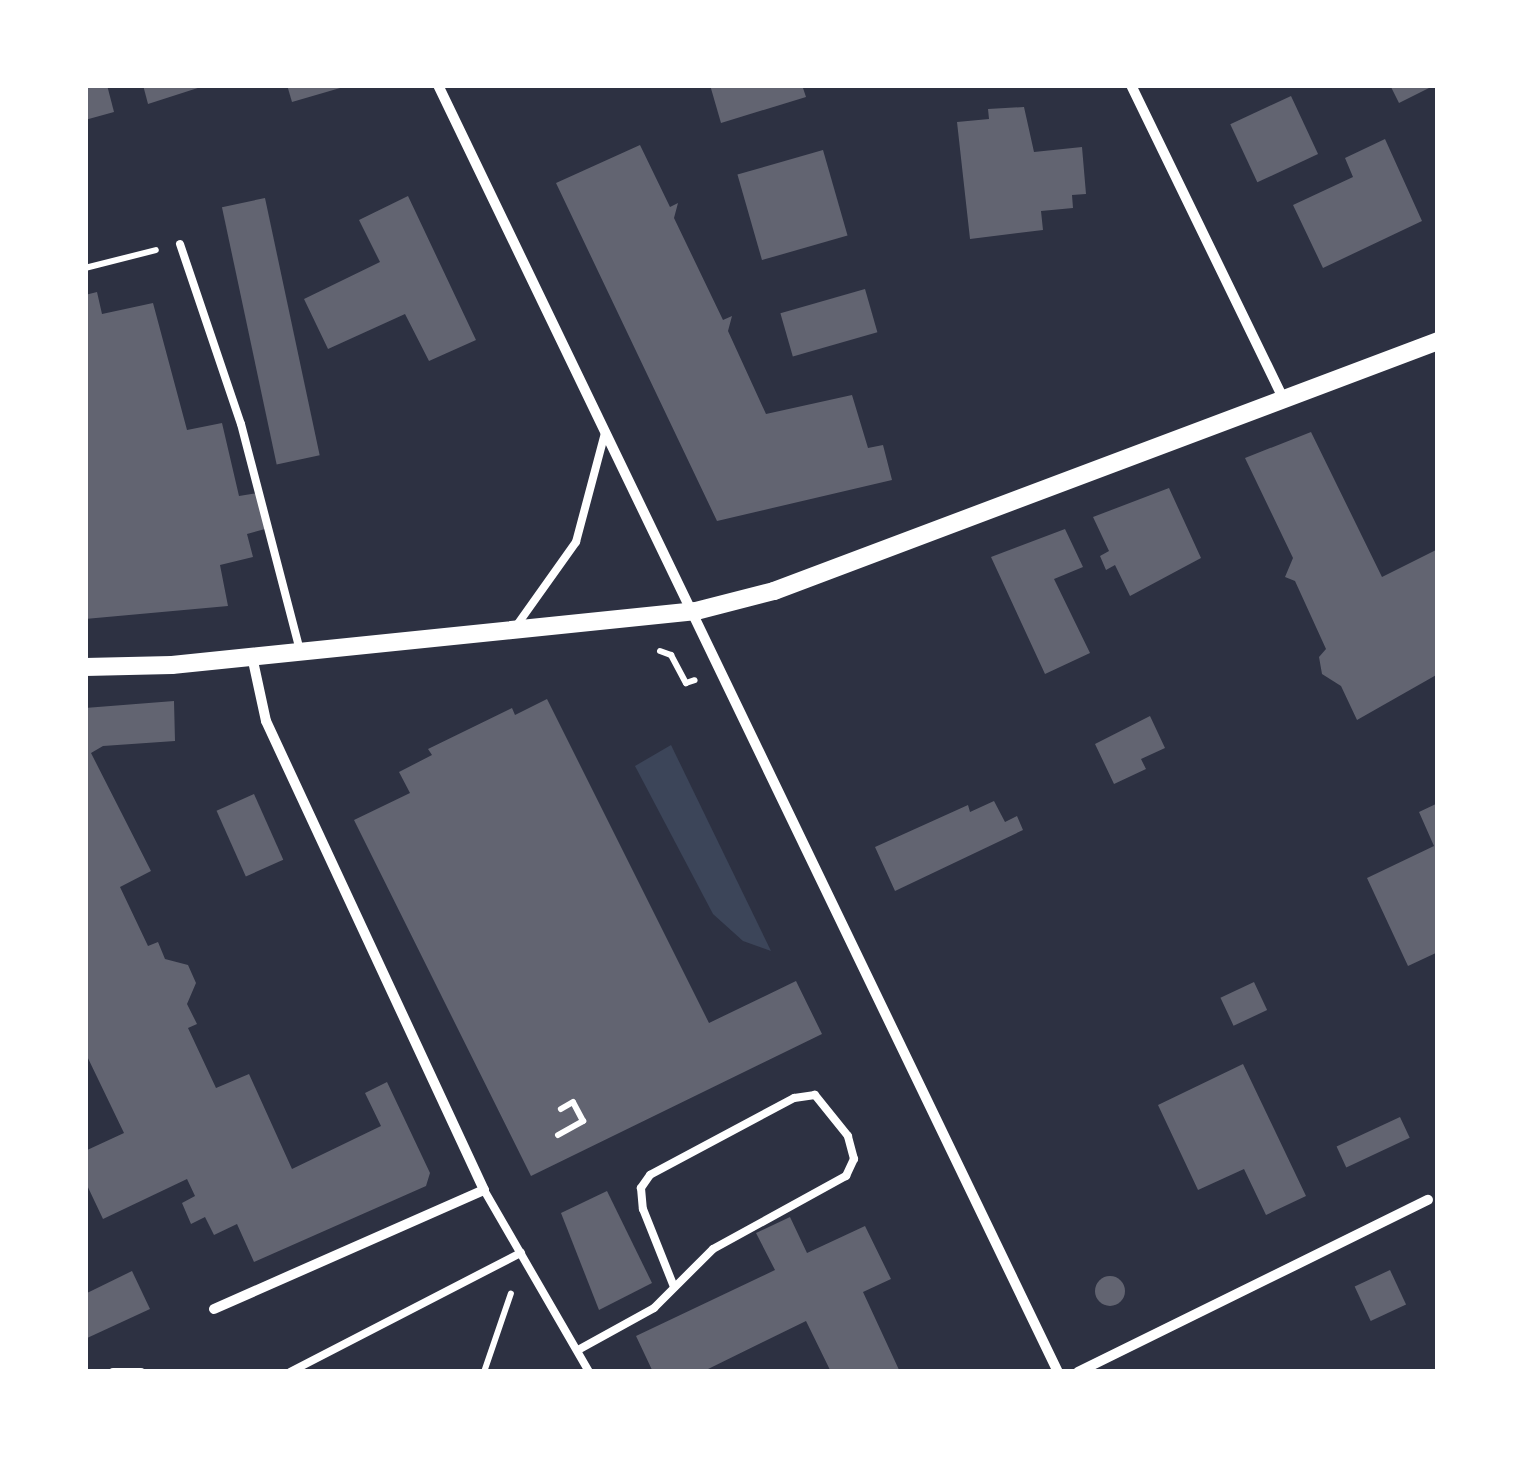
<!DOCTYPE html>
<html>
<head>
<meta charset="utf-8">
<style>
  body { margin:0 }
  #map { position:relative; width:1523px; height:1457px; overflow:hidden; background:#2d3142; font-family:"Open Sans",sans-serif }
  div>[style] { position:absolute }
  .green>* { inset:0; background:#3c4559 }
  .building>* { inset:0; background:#626471; transform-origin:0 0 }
  .round { border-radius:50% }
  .path>* { height:6px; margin:-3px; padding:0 3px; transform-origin:3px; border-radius:3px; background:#fff }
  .service>* { height:8px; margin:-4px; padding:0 4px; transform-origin:4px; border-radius:4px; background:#fff }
  .minor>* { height:10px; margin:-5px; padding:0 5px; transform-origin:5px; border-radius:5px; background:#fff }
  .tertiary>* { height:18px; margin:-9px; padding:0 9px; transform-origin:9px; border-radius:9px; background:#fff }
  span { translate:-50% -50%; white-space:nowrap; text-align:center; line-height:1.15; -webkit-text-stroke:10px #fff; paint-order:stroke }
  .frame { position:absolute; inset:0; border:88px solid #fff; pointer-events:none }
</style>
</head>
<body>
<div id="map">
  <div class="green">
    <div style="clip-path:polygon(671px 745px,771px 951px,743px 941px,713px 914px,635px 766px)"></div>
  </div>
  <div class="building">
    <div style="clip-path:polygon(85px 85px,107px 85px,114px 112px,85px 120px)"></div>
    <div style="clip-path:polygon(143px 85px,204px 85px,204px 86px,148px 104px)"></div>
    <div style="clip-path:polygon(287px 85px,347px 85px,347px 86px,292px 102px)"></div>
    <div style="clip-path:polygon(710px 85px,802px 85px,806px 97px,721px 123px)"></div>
    <div style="clip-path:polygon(1390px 85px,1435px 85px,1399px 103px)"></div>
    <div style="left:1291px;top:96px;width:64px;height:67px;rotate:65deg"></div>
    <div style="clip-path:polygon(1024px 107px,1034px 152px,1082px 147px,1086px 194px,1072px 195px,1073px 208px,1041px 211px,1043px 230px,970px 239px,957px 122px,989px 119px,988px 109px)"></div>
    <div style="clip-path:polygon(1385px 139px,1422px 221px,1323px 268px,1293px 205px,1353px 177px,1345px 158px)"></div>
    <div style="clip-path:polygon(640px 145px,670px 207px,678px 203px,674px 218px,723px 320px,732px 316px,728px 331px,766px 414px,852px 395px,868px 448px,883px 445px,892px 480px,717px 521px,556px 183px)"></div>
    <div style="left:823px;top:150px;width:89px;height:89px;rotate:74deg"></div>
    <div style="clip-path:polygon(408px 196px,476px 340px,429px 361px,405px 314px,328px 349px,304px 299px,380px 262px,359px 220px)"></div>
    <div style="left:265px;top:198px;width:263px;height:44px;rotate:78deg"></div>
    <div style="left:865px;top:289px;width:45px;height:88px;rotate:74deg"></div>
    <div style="clip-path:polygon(97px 292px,102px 314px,153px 303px,187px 430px,222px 423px,239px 496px,258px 493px,265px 529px,247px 534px,253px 557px,220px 565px,228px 606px,85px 619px,85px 295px)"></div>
    <div style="clip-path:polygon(1311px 432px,1382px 577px,1438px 549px,1438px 674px,1357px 720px,1341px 686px,1322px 674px,1319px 657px,1326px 649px,1295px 581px,1285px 577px,1293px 558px,1245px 458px)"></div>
    <div style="clip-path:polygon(1169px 488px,1201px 558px,1130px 596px,1115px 565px,1106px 570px,1100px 556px,1109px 551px,1093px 517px)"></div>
    <div style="clip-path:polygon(1065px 529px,1083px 567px,1054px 579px,1090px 653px,1045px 674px,991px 557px)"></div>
    <div style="clip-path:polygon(547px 699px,709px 1023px,796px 981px,822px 1034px,531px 1176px,354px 820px,410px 793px,399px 772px,432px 755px,428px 749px,512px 708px,515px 715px)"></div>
    <div style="clip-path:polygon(174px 701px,175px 741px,103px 746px,91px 753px,151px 871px,120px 887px,148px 946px,158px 942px,165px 959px,188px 965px,196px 983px,187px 1004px,197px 1024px,188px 1028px,216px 1088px,249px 1074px,292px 1169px,381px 1126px,365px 1093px,387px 1082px,430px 1173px,426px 1186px,254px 1262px,237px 1224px,214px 1235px,205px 1217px,191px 1224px,182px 1203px,195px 1196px,187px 1179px,103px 1219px,85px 1181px,85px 1151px,124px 1133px,85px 1052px,85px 708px)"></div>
    <div style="clip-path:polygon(1150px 716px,1165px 748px,1141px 759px,1146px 769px,1114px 784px,1095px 744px)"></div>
    <div style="left:254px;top:794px;width:72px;height:41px;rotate:66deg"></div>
    <div style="clip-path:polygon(994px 801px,1005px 822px,1017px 816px,1023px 830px,895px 891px,875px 847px,968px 805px,970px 812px)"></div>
    <div style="clip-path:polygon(1438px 803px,1438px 952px,1408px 966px,1367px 878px,1434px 846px,1419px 812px)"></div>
    <div style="left:1254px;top:982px;width:31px;height:37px;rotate:65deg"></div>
    <div style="clip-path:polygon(1243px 1064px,1306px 1196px,1266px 1215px,1244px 1169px,1198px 1190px,1158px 1105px)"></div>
    <div style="left:1400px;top:1117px;width:23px;height:70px;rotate:65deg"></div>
    <div style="clip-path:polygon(607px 1191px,652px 1283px,599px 1310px,561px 1213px)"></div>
    <div style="clip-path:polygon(790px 1217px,807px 1253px,865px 1226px,891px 1279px,863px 1292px,900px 1372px,831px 1372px,806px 1321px,702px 1372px,653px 1372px,636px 1336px,775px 1270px,756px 1233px)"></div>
    <div style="left:1390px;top:1270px;width:38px;height:39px;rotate:65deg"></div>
    <div style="clip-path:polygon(132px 1271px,150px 1309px,85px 1339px,85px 1294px)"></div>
    <div class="round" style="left:1095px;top:1276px;width:30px;height:30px"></div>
  </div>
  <div class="path">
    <div style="left:85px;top:268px;width:73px;rotate:-14.2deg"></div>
    <div style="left:660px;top:651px;width:12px;rotate:20deg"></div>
    <div style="left:671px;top:655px;width:32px;rotate:62deg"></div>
    <div style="left:686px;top:683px;width:9px;rotate:-18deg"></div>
    <div style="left:558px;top:1135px;width:29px;rotate:-29deg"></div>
    <div style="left:583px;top:1121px;width:21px;rotate:-118deg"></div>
    <div style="left:573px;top:1102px;width:14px;rotate:150deg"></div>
    <div style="left:484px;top:1372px;width:83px;rotate:-71.1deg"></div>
  </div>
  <div class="service">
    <div style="left:180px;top:244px;width:190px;rotate:71.3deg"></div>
    <div style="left:241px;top:424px;width:234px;rotate:75.4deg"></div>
    <div style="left:517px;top:625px;width:102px;rotate:-54.6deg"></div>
    <div style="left:576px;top:542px;width:113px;rotate:-75.1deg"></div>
    <div style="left:484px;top:1190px;width:210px;rotate:60deg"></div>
    <div style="left:578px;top:1350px;width:87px;rotate:-28.9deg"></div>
    <div style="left:654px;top:1308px;width:83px;rotate:-45deg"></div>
    <div style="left:713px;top:1249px;width:152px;rotate:-28.8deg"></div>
    <div style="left:846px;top:1176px;width:19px;rotate:-65deg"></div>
    <div style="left:854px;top:1159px;width:24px;rotate:-105deg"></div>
    <div style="left:848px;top:1136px;width:53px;rotate:-128.8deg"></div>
    <div style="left:815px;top:1095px;width:21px;rotate:172deg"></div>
    <div style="left:794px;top:1098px;width:163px;rotate:151.9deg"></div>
    <div style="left:650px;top:1175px;width:16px;rotate:125deg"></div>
    <div style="left:641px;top:1188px;width:21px;rotate:85deg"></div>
    <div style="left:643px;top:1209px;width:84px;rotate:68.3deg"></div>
    <div style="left:113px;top:1372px;width:28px"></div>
    <div style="left:290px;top:1372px;width:260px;rotate:-27.3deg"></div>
  </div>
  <div class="minor">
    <div style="left:438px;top:85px;width:1429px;rotate:64.28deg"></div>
    <div style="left:1131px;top:85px;width:350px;rotate:64.1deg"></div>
    <div style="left:214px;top:1309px;width:295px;rotate:-23.8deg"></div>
    <div style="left:484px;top:1190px;width:517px;rotate:-114.93deg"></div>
    <div style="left:266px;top:721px;width:66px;rotate:-102.2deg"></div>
    <div style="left:1078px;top:1372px;width:390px;rotate:-26.2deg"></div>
  </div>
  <div class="tertiary">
    <div style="left:85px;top:667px;width:87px;rotate:-1.3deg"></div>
    <div style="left:172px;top:665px;width:527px;rotate:-5.88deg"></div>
    <div style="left:696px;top:611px;width:81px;rotate:-14.4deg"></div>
    <div style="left:774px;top:591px;width:710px;rotate:-20.63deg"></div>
  </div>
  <div class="frame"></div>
</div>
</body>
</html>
